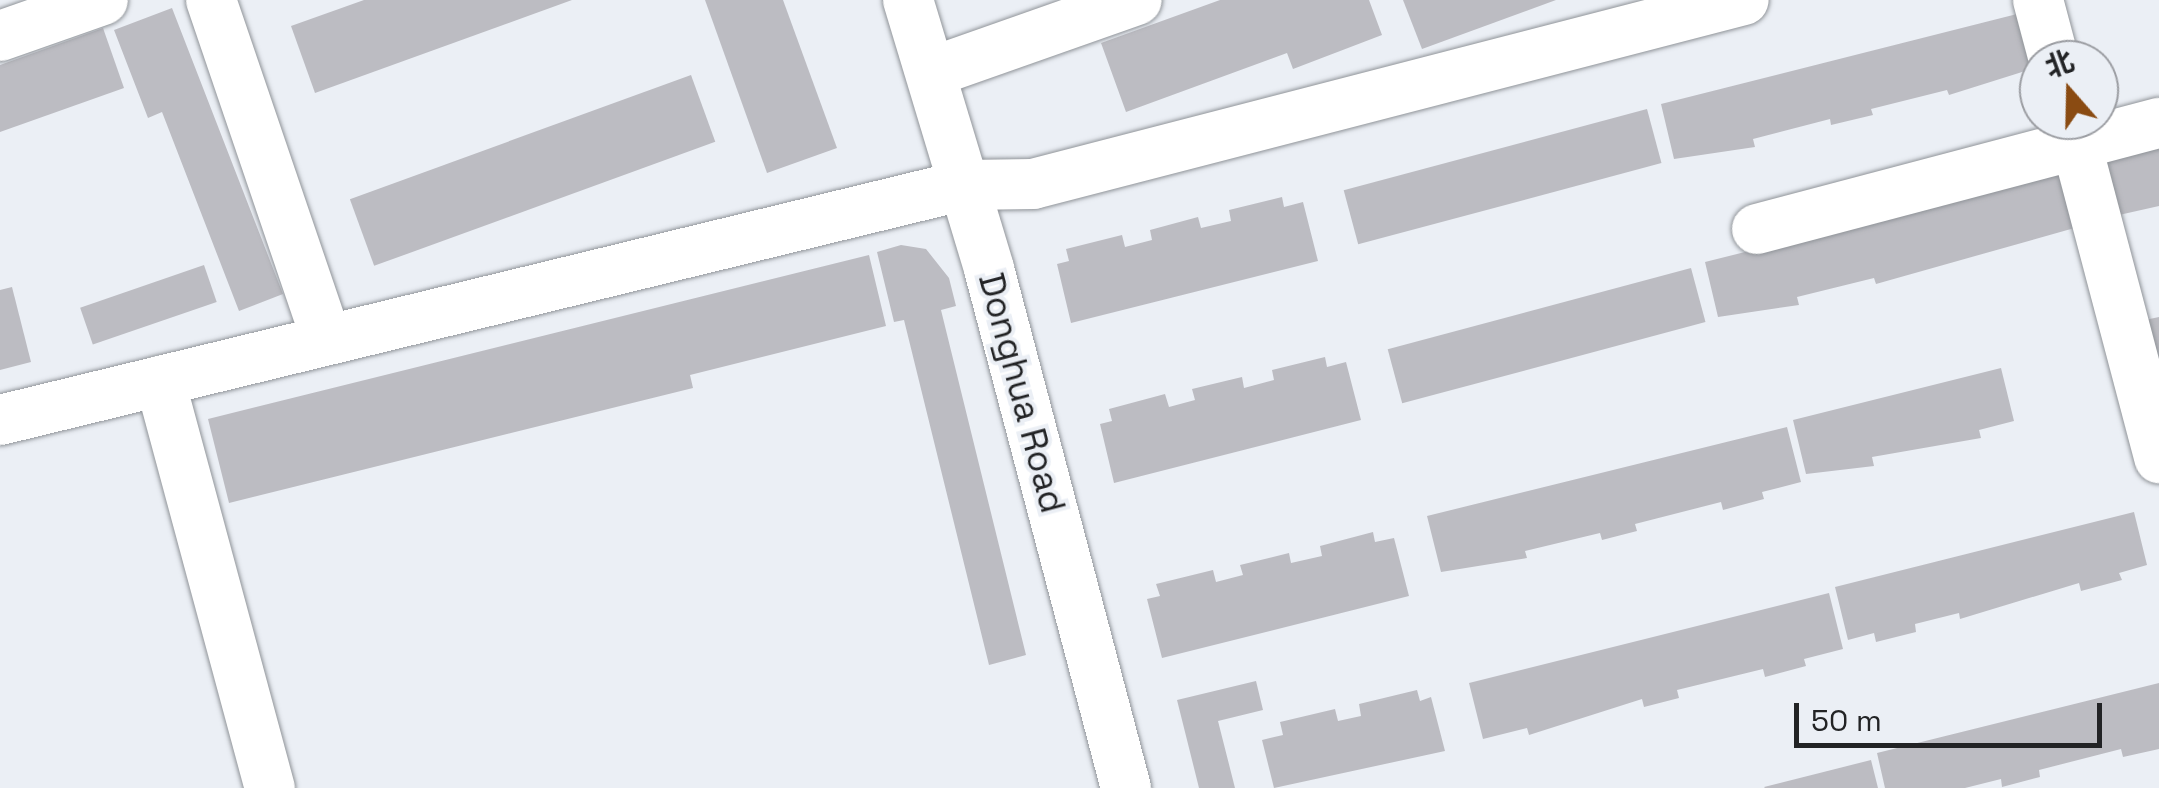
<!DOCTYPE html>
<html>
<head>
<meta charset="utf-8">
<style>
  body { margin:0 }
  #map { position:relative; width:2159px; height:788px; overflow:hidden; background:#ebeff5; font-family:"Space Grotesk","Noto Sans SC",sans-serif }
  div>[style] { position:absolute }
  .building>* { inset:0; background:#bcbcc2; transform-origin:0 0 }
  .roads { filter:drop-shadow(0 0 2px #909499) drop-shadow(0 0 2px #909499) }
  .minor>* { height:50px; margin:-25px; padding:0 25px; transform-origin:25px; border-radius:25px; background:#fff }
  span { translate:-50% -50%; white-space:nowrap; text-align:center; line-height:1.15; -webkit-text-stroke:8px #ebeff5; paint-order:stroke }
  .street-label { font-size:35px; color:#222325 }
  .north { position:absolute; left:2019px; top:40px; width:100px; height:100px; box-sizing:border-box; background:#ebeff5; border:2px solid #9b9da2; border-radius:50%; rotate:340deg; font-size:28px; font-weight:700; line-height:40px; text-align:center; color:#222325 }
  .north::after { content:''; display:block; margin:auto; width:35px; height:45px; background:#8a4b12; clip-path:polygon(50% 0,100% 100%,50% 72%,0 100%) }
  .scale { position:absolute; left:1794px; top:703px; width:308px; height:45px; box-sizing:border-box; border:5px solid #222325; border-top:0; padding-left:12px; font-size:30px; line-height:35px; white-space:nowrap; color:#222325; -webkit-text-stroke:8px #ebeff5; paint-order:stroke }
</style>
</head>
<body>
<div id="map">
  <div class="building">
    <div style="clip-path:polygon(364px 0,572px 0,315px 93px,291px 26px)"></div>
    <div style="clip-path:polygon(705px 0,783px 0,837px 148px,767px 173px)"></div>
    <div style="clip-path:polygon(1220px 0,1369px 0,1382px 35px,1293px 69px,1287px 53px,1126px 112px,1101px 43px)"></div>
    <div style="clip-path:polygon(1403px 0,1556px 0,1422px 49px)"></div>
    <div style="clip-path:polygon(172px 8px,283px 294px,239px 311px,162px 112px,148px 118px,114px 30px)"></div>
    <div style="clip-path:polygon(2021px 13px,2035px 68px,1949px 95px,1947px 90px,1871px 109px,1873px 115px,1831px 125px,1830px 119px,1753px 139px,1755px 147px,1674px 159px,1661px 104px)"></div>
    <div style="clip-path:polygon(103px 28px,124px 88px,0 132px,0 65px)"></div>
    <div style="left:691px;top:75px;width:71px;height:363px;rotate:70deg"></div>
    <div style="left:1647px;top:109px;width:56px;height:314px;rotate:75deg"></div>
    <div style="clip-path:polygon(2159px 147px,2159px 206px,2119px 215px,2103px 151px)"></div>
    <div style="clip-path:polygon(2065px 172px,2078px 227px,1876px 284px,1874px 278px,1797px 297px,1799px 305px,1718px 317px,1705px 262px)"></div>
    <div style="clip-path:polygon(1282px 197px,1284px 207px,1303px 202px,1318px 261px,1071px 323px,1057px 264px,1069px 261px,1066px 249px,1122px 235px,1125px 247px,1152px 240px,1150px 230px,1198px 217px,1201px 228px,1231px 221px,1229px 210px)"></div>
    <div style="clip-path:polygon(901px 245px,926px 249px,949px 278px,956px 306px,941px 310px,1026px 655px,989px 665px,904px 320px,894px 322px,877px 252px)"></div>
    <div style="clip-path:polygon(869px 255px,886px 326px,690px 375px,693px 388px,229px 503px,208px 419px)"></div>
    <div style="left:204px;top:265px;width:39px;height:131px;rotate:71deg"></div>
    <div style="left:1691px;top:268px;width:56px;height:314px;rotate:75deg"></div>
    <div style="clip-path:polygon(12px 287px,31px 362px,0 370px,0 290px)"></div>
    <div style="clip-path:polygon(2159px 317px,2159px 370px,2145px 320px)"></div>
    <div style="clip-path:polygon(1325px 357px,1327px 367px,1346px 362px,1361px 420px,1114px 483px,1100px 424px,1112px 421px,1109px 409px,1165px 394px,1169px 407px,1195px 400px,1192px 389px,1242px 377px,1244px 388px,1274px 380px,1272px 370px)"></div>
    <div style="clip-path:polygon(2001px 368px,2014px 421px,1979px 430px,1981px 438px,1872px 457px,1874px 466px,1806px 474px,1793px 420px)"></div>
    <div style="clip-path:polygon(1787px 427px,1801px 482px,1762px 492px,1764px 499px,1723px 510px,1721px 502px,1635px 524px,1637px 531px,1602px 540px,1600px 533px,1525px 551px,1527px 558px,1441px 572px,1427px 516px)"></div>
    <div style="clip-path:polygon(2134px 512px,2147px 565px,2119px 573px,2122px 580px,2081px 591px,2079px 583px,1960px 619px,1959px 613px,1915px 624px,1916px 632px,1876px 642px,1874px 633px,1848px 640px,1835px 587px)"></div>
    <div style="clip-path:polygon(1373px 532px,1375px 542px,1394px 538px,1409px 596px,1162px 658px,1147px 599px,1160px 596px,1156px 584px,1213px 570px,1216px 582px,1243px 575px,1240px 565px,1289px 553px,1291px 563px,1322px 556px,1320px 546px)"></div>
    <div style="clip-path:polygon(1829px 593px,1843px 649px,1804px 659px,1806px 666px,1765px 677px,1763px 669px,1677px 690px,1679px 698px,1644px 707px,1642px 699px,1529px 735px,1527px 728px,1483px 739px,1469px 683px)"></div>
    <div style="clip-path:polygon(1256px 681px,1263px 710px,1218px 721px,1235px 788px,1199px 788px,1177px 700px)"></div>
    <div style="clip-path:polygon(2159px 683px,2159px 749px,2123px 757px,2121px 749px,2039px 770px,2040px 777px,2002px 787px,2001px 779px,1965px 788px,1885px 788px,1877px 753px)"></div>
    <div style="clip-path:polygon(1417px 690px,1420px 701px,1431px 697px,1445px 751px,1274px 788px,1262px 740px,1283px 735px,1280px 722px,1335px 709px,1338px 721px,1361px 716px,1359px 704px)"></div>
    <div style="clip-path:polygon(1871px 760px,1878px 788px,1765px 788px,1764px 787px)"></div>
  </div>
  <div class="roads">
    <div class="minor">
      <div style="left:211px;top:0;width:359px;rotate:71.2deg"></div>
      <div style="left:908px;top:0;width:281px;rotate:73.2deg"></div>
      <div style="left:989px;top:269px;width:537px;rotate:75.21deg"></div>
      <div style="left:2038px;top:0;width:62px;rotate:75.1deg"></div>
      <div style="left:0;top:36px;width:109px;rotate:-19.3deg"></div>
      <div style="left:932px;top:72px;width:217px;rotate:-19.4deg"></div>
      <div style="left:2070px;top:120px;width:350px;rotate:75.2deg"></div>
      <div style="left:1757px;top:229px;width:416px;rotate:-14.8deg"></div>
      <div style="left:160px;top:381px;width:422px;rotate:74.9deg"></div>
      <div style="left:0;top:420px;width:993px;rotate:-13.69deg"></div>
      <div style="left:965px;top:185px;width:68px;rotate:-0.8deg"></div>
      <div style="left:1033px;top:184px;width:734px;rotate:-14.51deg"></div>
    </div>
  </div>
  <div class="street-label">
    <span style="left:1022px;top:393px;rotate:75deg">Donghua Road</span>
  </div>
  <div class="north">北</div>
  <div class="scale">50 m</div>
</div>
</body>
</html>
